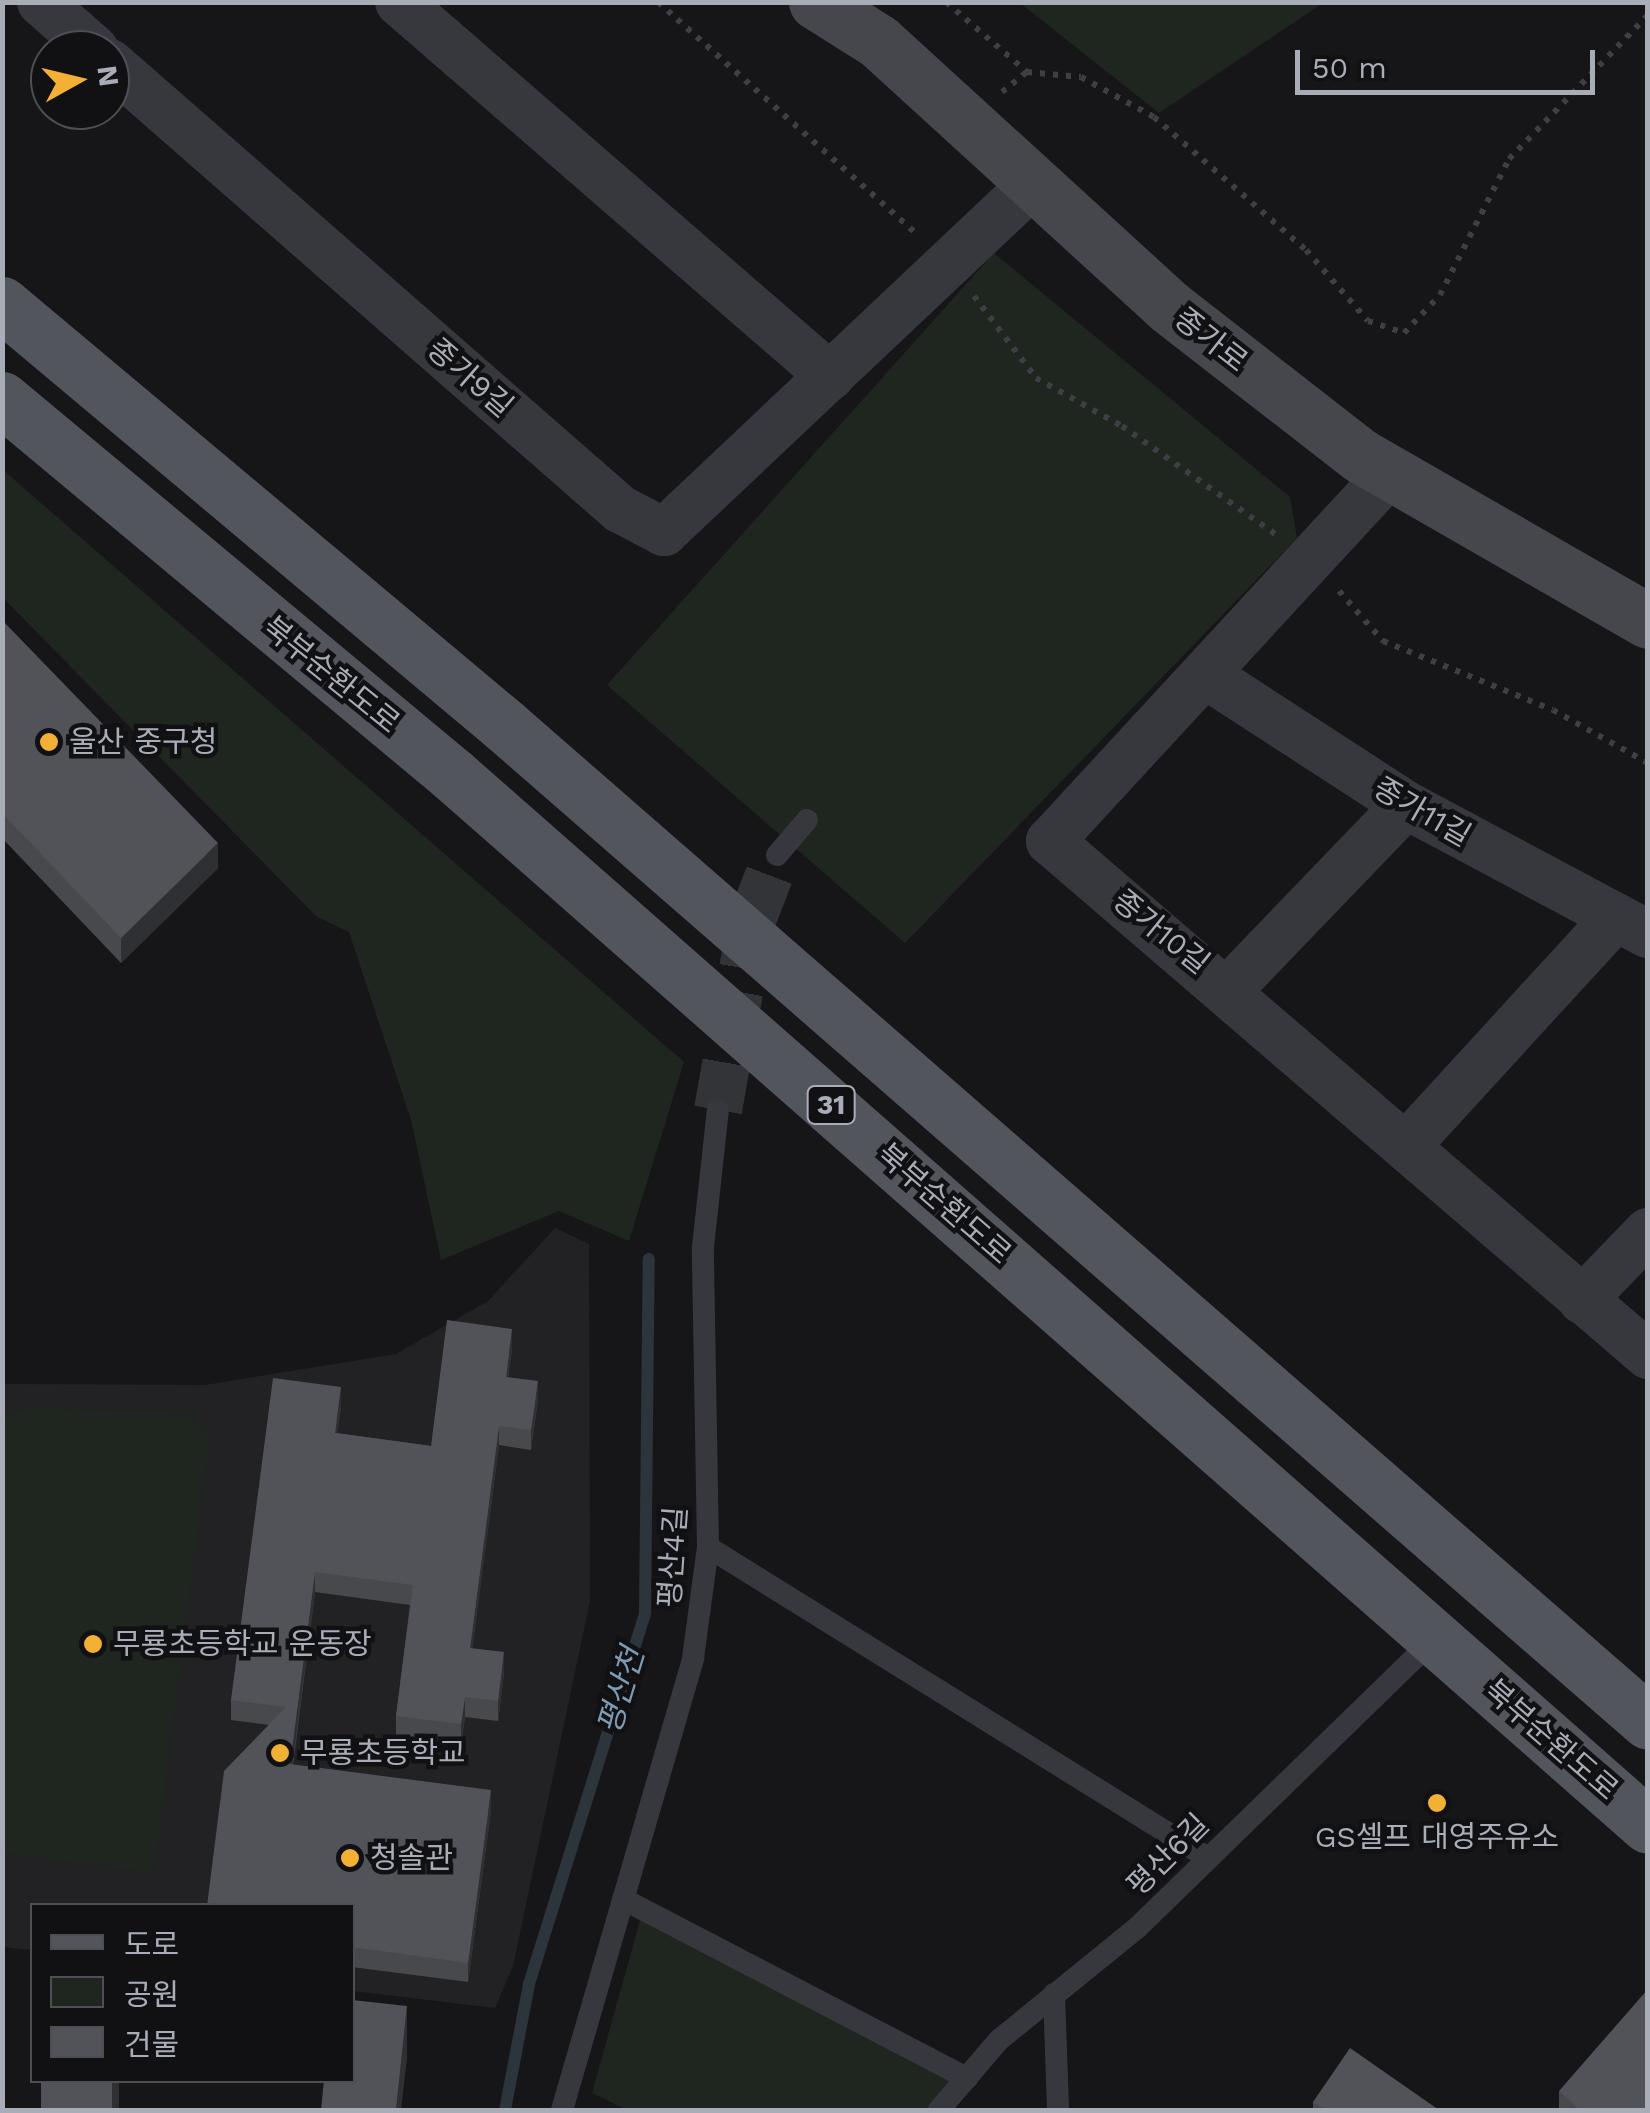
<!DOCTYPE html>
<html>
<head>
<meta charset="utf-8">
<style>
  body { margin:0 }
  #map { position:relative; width:1650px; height:2113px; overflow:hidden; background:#161618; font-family:"Work Sans","Noto Sans KR",sans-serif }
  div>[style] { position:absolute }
  .built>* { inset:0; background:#222225 }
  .green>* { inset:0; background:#1e261f }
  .stream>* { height:12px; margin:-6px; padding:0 6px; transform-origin:6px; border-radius:6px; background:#2c353c }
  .street-tunnel>* { height:48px; margin-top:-24px; transform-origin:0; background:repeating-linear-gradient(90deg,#333438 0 48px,transparent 0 72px) }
  .path>* { height:6px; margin-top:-3px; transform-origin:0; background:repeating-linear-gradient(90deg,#3d3f44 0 5px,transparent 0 13px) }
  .lane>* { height:22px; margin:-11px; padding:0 11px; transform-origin:11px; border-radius:11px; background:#37383d }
  .street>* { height:48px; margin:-24px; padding:0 24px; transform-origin:24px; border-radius:24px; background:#37383d }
  .secondary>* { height:55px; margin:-27.5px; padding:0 27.5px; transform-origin:27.5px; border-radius:27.5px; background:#45474d }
  .primary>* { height:55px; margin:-27.5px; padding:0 27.5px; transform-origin:27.5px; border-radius:27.5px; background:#53555c }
  .wall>* { inset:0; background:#47494d }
  .shaded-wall>* { inset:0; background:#2f3033; transform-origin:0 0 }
  .building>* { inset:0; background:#525359; transform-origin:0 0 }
  .dots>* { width:28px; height:28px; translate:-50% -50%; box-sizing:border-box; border:5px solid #111113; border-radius:50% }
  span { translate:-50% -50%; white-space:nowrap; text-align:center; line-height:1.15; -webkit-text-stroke:9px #111113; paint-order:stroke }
  .shield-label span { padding:2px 8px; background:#111113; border:2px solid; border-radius:8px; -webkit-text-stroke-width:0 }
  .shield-label { font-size:28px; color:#a8adb8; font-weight:700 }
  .street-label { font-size:30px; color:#a8adb8 }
  .poi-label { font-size:30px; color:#a8adb8 }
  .left { translate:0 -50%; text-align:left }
  .water-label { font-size:32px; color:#7f9bb3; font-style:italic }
  .frame { position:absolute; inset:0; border:5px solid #a8adb8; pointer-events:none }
  .legend { position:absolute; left:30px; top:1903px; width:325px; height:180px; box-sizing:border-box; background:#111113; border:2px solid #4d4f55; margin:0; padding:12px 18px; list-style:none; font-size:30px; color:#a8adb8 }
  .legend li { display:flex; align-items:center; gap:20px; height:50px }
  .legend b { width:50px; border:2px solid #4d4f55 }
  .north { position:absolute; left:30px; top:30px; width:100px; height:100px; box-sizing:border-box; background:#111113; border:2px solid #4d4f55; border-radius:50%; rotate:82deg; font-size:28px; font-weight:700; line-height:40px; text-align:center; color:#a8adb8 }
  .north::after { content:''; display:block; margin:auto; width:35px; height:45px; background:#f2b134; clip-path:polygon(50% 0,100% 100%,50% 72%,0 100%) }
  .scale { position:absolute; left:1295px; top:50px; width:300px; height:45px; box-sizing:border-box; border:5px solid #a8adb8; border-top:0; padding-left:12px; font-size:30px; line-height:35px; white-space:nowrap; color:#a8adb8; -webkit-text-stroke:8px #111113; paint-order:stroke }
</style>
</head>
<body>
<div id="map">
  <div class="built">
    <div style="clip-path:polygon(555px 1228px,589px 1244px,590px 1601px,513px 1966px,495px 2008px,353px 1991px,352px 1906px,32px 1906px,32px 1950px,3px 1947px,3px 1384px,205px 1385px,396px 1354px,488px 1301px)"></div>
  </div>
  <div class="green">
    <div style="clip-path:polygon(1020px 3px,1323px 3px,1159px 113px)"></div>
    <div style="clip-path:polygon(994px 253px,1290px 497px,1297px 538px,905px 943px,607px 685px)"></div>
    <div style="clip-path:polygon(3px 470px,684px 1062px,629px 1241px,559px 1211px,441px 1260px,411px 1120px,349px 932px,316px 916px,3px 598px)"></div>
    <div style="clip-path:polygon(28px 1408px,192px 1414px,210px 1435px,154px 1873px,3px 1853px,3px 1419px)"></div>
    <div style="clip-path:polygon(641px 1917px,955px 2079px,928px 2110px,627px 2110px,592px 2093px)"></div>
  </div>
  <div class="stream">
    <div style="left:505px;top:2110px;width:128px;rotate:-79.2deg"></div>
    <div style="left:529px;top:1984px;width:389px;rotate:-72.6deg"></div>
    <div style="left:645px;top:1613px;width:354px;rotate:-89.4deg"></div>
  </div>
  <div class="street-tunnel">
    <div style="left:718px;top:1110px;width:193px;rotate:-79.9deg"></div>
    <div style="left:752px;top:920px;width:70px;rotate:-69deg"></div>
  </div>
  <div class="path">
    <div style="left:658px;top:2px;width:349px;rotate:41.9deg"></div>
    <div style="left:946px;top:2px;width:107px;rotate:40.8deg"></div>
    <div style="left:1002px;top:92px;width:32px;rotate:-39deg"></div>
    <div style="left:1027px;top:72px;width:54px;rotate:5.3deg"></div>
    <div style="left:1081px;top:77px;width:83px;rotate:28.7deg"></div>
    <div style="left:1154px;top:117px;width:202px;rotate:41.2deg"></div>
    <div style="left:1306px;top:250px;width:94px;rotate:48.9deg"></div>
    <div style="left:1368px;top:321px;width:38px;rotate:18deg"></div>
    <div style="left:1404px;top:333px;width:52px;rotate:-46.5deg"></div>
    <div style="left:1440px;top:295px;width:153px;rotate:-63.1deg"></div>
    <div style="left:1509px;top:159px;width:200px;rotate:-46deg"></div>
    <div style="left:974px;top:296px;width:103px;rotate:52.9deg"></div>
    <div style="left:1036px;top:378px;width:98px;rotate:29.2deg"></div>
    <div style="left:1122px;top:426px;width:191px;rotate:35.2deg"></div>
    <div style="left:1339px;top:591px;width:67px;rotate:48.7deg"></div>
    <div style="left:1383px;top:641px;width:183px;rotate:22.1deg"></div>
    <div style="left:1553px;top:710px;width:109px;rotate:29.2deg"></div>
  </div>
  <div class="lane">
    <div style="left:777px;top:855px;width:46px;rotate:-49.4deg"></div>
    <div style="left:708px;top:1547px;width:589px;rotate:31.88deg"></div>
    <div style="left:623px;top:1899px;width:388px;rotate:27.5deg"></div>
    <div style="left:1054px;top:1994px;width:116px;rotate:88deg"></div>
    <div style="left:562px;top:2110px;width:471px;rotate:-73.8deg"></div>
    <div style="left:693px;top:1658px;width:112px;rotate:-82.3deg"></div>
    <div style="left:708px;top:1547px;width:300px;rotate:-91deg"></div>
    <div style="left:703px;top:1247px;width:138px;rotate:-83.8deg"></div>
    <div style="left:939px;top:2110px;width:92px;rotate:-49.4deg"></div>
    <div style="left:999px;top:2040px;width:179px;rotate:-39.1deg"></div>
    <div style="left:1138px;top:1927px;width:414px;rotate:-44.2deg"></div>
  </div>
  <div class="street">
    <div style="left:41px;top:2px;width:72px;rotate:41.6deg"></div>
    <div style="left:399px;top:2px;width:571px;rotate:40.95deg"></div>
    <div style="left:110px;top:63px;width:678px;rotate:41.17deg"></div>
    <div style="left:620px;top:509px;width:50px;rotate:27.6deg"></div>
    <div style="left:664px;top:532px;width:509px;rotate:-43.33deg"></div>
    <div style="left:1389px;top:474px;width:500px;rotate:132.7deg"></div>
    <div style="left:1050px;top:841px;width:789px;rotate:40.68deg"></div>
    <div style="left:1206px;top:675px;width:239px;rotate:33deg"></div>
    <div style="left:1406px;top:805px;width:274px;rotate:28.1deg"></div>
    <div style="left:1230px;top:988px;width:254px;rotate:-46.1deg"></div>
    <div style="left:1407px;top:1145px;width:308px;rotate:-47.5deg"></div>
    <div style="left:1582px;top:1300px;width:95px;rotate:-45.9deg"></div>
  </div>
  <div class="secondary">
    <div style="left:816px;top:2px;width:73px;rotate:32.2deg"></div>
    <div style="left:878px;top:41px;width:393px;rotate:42.4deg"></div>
    <div style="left:1168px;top:306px;width:244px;rotate:37.9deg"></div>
    <div style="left:1361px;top:456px;width:331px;rotate:29.9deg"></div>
  </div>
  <div class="primary">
    <div style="left:2px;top:304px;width:655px;rotate:39.98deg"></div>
    <div style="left:504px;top:725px;width:1517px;rotate:41.07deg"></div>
    <div style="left:2px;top:399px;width:587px;rotate:39.82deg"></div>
    <div style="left:453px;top:775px;width:1591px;rotate:41.33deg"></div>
  </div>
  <div class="wall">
    <div style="clip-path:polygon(2px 620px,218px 868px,121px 963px,2px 838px)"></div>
    <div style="clip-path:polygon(512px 1349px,508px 1377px,538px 1400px,531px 1450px,499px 1445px,472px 1648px,504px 1672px,498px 1721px,465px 1717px,461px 1744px,396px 1736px,396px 1716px,410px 1605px,315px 1592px,293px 1765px,491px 1810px,468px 1982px,352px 1967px,352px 1906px,269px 1725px,231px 1720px,231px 1700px,341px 1407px,337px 1433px,431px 1446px)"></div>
    <div style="clip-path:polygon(1559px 2091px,1648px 2110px,1559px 2110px)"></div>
    <div style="clip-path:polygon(1313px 2102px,1439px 2110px,1313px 2110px)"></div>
  </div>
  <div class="shaded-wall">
    <div style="clip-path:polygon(218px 843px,218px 868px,121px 963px,121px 938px)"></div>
    <div style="clip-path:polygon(512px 1329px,512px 1349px,506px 1397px,506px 1377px)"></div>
    <div style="clip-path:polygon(538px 1381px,538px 1400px,531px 1450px,531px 1430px)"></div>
    <div style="clip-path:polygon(341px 1387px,341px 1407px,335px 1452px,335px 1433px)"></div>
    <div style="clip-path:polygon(499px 1426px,499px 1445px,470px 1668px,470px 1648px)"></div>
    <div style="clip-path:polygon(315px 1572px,315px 1592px,290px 1784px,290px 1764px)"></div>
    <div style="clip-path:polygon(504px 1652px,504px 1672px,498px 1721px,498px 1701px)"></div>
    <div style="clip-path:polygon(465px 1697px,465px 1717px,461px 1744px,461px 1724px)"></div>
    <div style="clip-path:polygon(491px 1790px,491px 1810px,468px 1982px,468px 1963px)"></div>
    <div style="clip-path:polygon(407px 2006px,407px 2058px,401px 2110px,396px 2110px)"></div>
    <div style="left:112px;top:2080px;width:7px;height:30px"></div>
  </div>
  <div class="building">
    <div style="clip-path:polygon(2px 620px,218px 843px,121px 938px,2px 813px)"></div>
    <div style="clip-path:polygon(447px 1320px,512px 1329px,506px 1377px,538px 1381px,531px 1430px,499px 1426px,470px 1648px,504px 1652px,498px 1701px,465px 1697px,461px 1724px,396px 1716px,413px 1585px,315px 1572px,290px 1764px,491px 1790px,468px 1963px,352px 1947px,352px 1906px,207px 1906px,224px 1771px,286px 1707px,231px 1700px,273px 1378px,341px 1387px,335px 1433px,431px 1446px)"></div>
    <div style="clip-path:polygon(1648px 1989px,1648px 2110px,1580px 2110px,1559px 2091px)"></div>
    <div style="clip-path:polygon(352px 2000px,407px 2006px,396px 2110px,321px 2110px,324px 2080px,352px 2080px)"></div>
    <div style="clip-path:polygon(1350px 2048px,1439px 2110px,1326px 2110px,1313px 2102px)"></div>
    <div style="left:41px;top:2080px;width:71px;height:30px"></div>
  </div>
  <div class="dots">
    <div style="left:49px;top:742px;background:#f2b134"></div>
    <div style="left:93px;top:1644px;background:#f2b134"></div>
    <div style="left:280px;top:1753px;background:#f2b134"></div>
    <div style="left:1437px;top:1803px;background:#f2b134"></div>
    <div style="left:350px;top:1858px;background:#f2b134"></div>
  </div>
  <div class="shield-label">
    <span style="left:831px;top:1105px">31</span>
  </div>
  <div class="street-label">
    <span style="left:1211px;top:340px;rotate:38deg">종가로</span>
    <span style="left:470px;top:378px;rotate:41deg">종가9길</span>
    <span style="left:331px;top:675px;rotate:39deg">북부순환도로</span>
    <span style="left:1422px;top:812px;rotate:30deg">종가11길</span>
    <span style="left:1161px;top:932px;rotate:39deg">종가10길</span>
    <span style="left:944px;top:1204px;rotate:41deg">북부순환도로</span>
    <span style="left:673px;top:1557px;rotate:-86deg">평산4길</span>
    <span style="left:1551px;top:1740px;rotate:41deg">북부순환도로</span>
    <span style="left:1168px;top:1855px;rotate:-45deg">평산6길</span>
  </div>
  <div class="poi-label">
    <span class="left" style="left:69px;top:742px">울산 중구청</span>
    <span class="left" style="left:113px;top:1644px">무룡초등학교 운동장</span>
    <span class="left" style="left:300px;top:1753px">무룡초등학교</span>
    <span style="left:1437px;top:1837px">GS셀프 대영주유소</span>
    <span class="left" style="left:370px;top:1858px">청솔관</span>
  </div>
  <div class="water-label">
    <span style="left:621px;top:1691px;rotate:-73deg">평산천</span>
  </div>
  <div class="frame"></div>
  <ul class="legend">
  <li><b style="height:12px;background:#53555c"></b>도로</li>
  <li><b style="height:28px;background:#1e261f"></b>공원</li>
  <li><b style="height:28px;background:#525359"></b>건물</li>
  </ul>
  <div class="north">N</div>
  <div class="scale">50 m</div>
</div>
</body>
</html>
